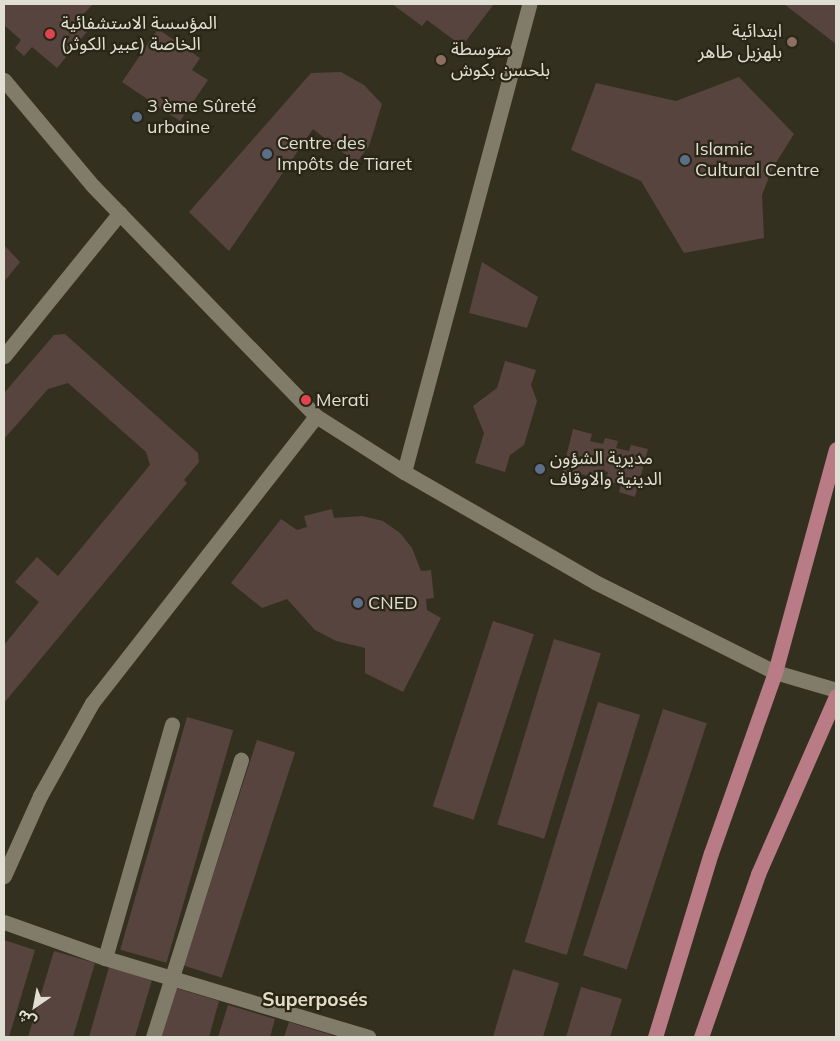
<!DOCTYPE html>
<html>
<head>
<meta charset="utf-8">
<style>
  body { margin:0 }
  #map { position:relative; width:840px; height:1041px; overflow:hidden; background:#34301f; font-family:Mulish,"Noto Sans Arabic",sans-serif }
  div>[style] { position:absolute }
  .building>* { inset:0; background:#57443e; transform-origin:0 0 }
  .minor>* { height:15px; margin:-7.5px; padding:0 7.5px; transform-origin:7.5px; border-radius:7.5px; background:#817c69 }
  .major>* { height:15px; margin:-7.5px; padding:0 7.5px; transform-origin:7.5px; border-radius:7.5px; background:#b97b86 }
  .dots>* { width:14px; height:14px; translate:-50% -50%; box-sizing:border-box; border:2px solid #2a2615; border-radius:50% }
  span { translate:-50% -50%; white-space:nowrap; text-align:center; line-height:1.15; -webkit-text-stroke:4.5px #2a2615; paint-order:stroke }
  .poi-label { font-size:18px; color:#e1dfd4 }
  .left { translate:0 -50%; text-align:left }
  .right { translate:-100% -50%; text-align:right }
  .neighbourhood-label { font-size:19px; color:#e3ddc8; font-weight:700 }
  .frame { position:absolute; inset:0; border:5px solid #e1dfd4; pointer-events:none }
  .north { position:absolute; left:10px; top:981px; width:50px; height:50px; -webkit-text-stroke:4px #2a2615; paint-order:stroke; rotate:213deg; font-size:14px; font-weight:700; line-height:20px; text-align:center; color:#e1dfd4 }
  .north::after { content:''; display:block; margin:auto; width:18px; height:22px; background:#e1dfd4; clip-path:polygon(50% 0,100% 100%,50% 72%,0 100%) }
</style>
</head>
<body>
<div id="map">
  <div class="building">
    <div style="clip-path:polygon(4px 4px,93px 4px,80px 18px,91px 27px,57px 68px,32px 47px,24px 56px,15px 48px,21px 40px,4px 25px)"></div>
    <div style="clip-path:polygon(392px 4px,494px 4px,462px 46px,427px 20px,422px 26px)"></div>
    <div style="clip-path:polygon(784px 4px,836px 4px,836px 44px)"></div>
    <div style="clip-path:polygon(158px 29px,200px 58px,192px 70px,208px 80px,180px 121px,122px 82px)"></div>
    <div style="clip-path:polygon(341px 72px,364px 85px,382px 104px,369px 146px,356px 163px,313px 129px,229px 251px,189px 212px,311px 73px)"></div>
    <div style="clip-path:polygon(739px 77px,794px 134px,772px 169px,762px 195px,764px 238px,684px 253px,641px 181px,571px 150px,596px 83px,676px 101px)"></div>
    <div style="clip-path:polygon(4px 245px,20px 262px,4px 282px)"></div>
    <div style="clip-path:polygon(482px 262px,538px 297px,527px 328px,469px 313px)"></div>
    <div style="clip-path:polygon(65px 334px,198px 453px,199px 462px,184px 480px,187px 483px,4px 703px,4px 645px,39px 602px,15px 582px,37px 557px,58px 576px,150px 465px,146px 452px,68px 383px,48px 389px,4px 439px,4px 393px,54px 335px)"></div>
    <div style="clip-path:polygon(505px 361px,536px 370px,531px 385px,537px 401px,524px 445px,510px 455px,505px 472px,475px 463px,484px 433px,473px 406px,497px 388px)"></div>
    <div style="clip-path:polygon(573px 429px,592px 434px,590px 441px,603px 444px,605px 438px,618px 441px,616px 448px,629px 451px,631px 445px,648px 449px,635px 497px,619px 492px,621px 485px,606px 481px,608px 472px,598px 470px,596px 478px,581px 474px,579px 482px,561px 477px)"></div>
    <div style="clip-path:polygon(332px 509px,334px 518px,362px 516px,383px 521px,400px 533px,412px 548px,421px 571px,431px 570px,434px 598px,426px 599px,427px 610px,441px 618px,403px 692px,365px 673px,365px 648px,336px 641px,315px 630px,287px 599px,262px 608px,231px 583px,281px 519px,297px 530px,307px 527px,304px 516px)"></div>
    <div style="left:493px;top:621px;width:43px;height:195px;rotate:18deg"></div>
    <div style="left:554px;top:639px;width:49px;height:194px;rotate:17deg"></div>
    <div style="left:598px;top:702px;width:44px;height:251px;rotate:17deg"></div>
    <div style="left:663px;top:709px;width:46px;height:259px;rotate:18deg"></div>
    <div style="left:187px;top:717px;width:48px;height:242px;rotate:16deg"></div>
    <div style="left:257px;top:740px;width:40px;height:237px;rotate:18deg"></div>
    <div style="clip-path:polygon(4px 940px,35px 950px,9px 1037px,4px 1037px)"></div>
    <div style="clip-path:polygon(54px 951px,95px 963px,73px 1037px,28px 1037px)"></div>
    <div style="clip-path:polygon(109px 967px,152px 980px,135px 1037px,89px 1037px)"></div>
    <div style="clip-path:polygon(513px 969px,559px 983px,543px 1037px,493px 1037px)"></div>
    <div style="clip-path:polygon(581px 987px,622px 999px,610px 1037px,566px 1037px)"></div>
    <div style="clip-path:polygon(176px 988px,219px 1001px,209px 1037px,161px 1037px)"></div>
    <div style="clip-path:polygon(228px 1005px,275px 1019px,270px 1037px,218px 1037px)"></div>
    <div style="clip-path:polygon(289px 1022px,334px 1036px,334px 1037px,284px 1037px)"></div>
  </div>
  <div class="minor">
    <div style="left:4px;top:80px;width:138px;rotate:50deg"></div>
    <div style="left:93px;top:186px;width:320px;rotate:45.9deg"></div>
    <div style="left:316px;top:416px;width:104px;rotate:32.5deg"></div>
    <div style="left:404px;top:472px;width:220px;rotate:29.9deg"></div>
    <div style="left:595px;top:582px;width:201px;rotate:26.6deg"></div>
    <div style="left:775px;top:672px;width:64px;rotate:16.4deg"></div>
    <div style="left:4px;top:356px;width:184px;rotate:-51deg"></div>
    <div style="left:404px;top:472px;width:484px;rotate:-75deg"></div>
    <div style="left:4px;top:876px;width:88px;rotate:-65.8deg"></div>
    <div style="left:40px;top:796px;width:107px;rotate:-60.8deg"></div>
    <div style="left:92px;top:703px;width:364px;rotate:-52deg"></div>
    <div style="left:4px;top:922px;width:107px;rotate:19.6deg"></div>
    <div style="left:105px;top:958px;width:275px;rotate:16.7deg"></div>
    <div style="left:105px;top:958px;width:243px;rotate:-74deg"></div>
    <div style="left:153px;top:1037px;width:291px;rotate:-72.4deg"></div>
  </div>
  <div class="major">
    <div style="left:655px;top:1037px;width:192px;rotate:-73.1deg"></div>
    <div style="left:711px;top:853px;width:192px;rotate:-70.5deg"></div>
    <div style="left:775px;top:672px;width:231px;rotate:-74.7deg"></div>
    <div style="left:701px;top:1037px;width:173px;rotate:-70.7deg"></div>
    <div style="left:758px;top:874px;width:194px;rotate:-66.3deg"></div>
  </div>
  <div class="dots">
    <div style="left:50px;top:34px;background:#e0444e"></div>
    <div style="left:792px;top:42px;background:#8d6e63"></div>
    <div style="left:441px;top:60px;background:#8d6e63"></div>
    <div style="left:137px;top:117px;background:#5c6f8a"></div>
    <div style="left:267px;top:154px;background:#5c6f8a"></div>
    <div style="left:685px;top:160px;background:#5c6f8a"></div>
    <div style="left:306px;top:400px;background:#e0444e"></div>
    <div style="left:540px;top:469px;background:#5c6f8a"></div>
    <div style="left:358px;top:603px;background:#5c6f8a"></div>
  </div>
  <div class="poi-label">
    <span class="left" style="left:61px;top:34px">المؤسسة الاستشفائية<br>الخاصة (عبير الكوثر)</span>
    <span class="right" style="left:782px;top:42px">ابتدائية<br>بلهزيل طاهر</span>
    <span class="left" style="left:451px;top:60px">متوسطة<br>بلحسن بكوش</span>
    <span class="left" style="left:147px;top:117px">3 ème Sûreté<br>urbaine</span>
    <span class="left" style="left:277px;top:154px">Centre des<br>Impôts de Tiaret</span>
    <span class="left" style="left:695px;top:160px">Islamic<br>Cultural Centre</span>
    <span class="left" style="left:316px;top:400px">Merati</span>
    <span class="left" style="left:550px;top:469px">مديرية الشؤون<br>الدينية والاوقاف</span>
    <span class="left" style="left:368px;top:603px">CNED</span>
  </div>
  <div class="neighbourhood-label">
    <span style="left:315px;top:1000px">Superposés</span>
  </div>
  <div class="frame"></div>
  <div class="north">ش</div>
</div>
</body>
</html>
